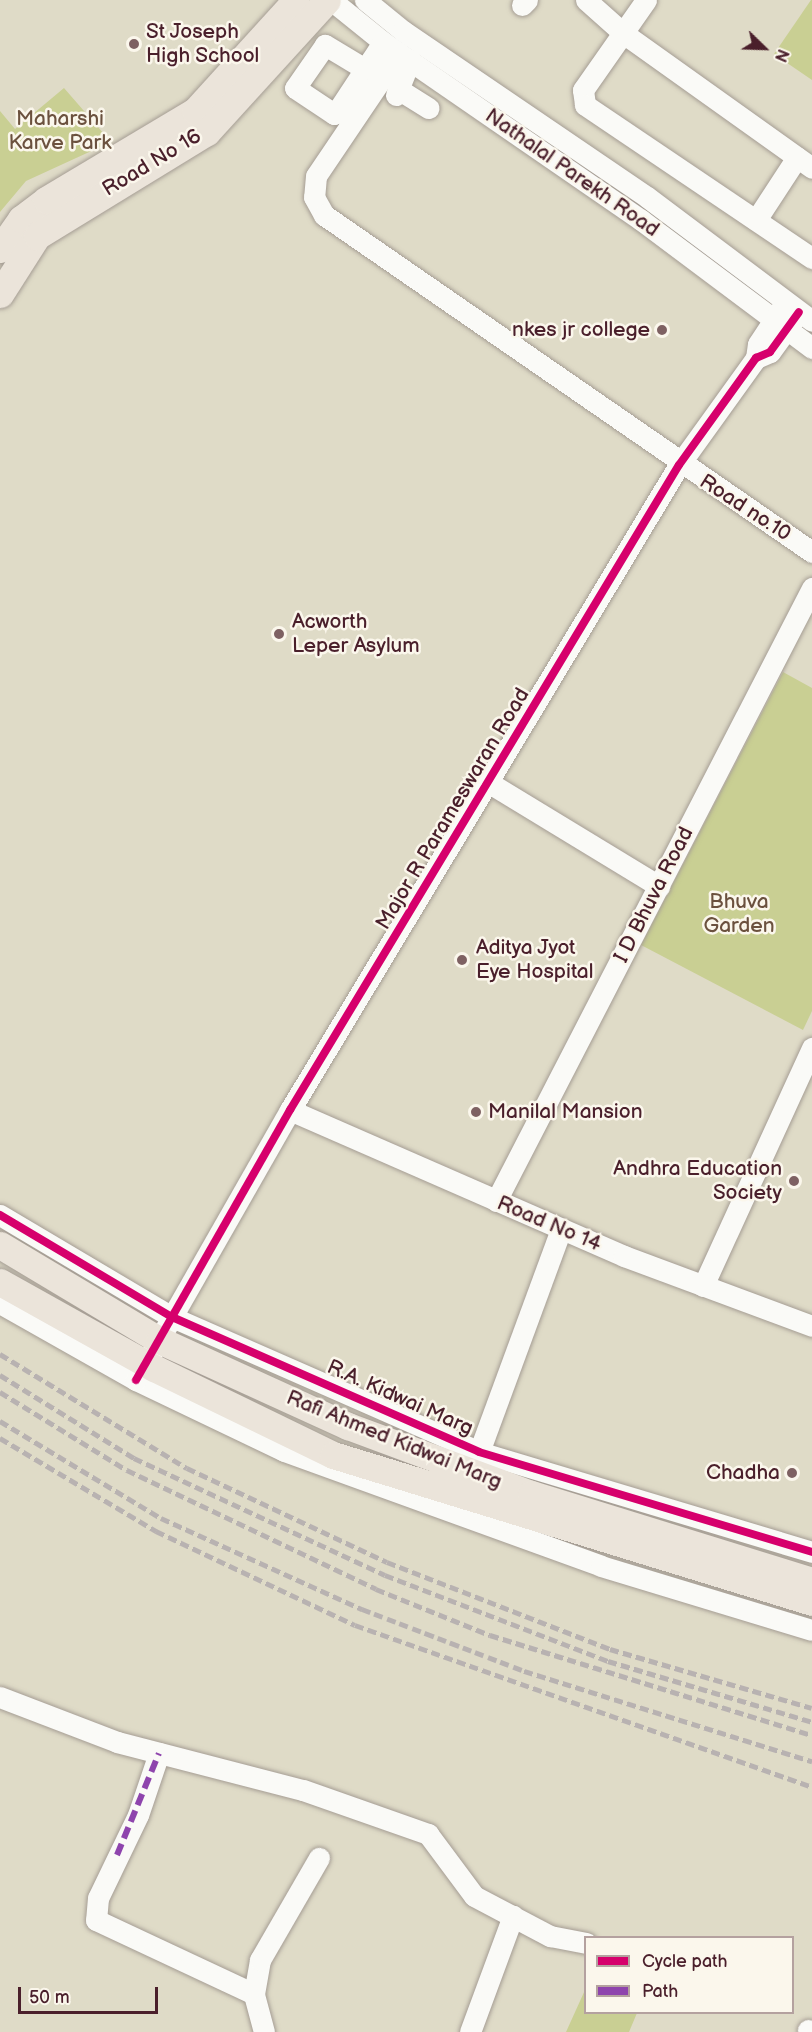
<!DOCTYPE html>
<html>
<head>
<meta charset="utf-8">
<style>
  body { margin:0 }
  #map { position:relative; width:812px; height:2032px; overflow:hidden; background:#dfdbc7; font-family:"Balsamiq Sans",sans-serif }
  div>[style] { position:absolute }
  .green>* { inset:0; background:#c9cf93 }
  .roads { filter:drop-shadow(0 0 2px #a59d94) drop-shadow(0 0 2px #a59d94) }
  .minor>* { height:21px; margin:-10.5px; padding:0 10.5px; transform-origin:10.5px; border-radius:10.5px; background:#fafaf7 }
  .major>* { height:27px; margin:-13.5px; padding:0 13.5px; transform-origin:13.5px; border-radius:13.5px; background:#ebe4da }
  .rail>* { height:4.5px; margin-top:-2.25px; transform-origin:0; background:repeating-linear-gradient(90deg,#b8b2b1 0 9px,transparent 0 13.5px) }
  .quiet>* { height:6px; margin-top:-3px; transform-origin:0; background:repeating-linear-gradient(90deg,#8e44ad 0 12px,transparent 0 18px) }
  .cycleway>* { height:8px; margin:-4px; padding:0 4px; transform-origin:4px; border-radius:4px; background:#d6006c }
  .dots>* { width:16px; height:16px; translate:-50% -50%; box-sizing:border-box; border:3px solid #fbf7ec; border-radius:50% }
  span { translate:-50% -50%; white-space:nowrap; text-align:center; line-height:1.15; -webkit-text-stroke:5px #fbf7ec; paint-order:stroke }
  .poi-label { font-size:21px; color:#4a1f2b }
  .left { translate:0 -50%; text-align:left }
  .right { translate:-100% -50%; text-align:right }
  .park-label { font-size:21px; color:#6b513e }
  .street-label { font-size:21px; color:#4a1f2b }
  .legend { position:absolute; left:584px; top:1936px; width:210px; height:78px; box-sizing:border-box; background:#fbf7ec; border:2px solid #b4a19f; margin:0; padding:8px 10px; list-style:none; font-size:18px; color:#4a1f2b }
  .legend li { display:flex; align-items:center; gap:12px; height:30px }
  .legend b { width:30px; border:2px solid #b4a19f }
  .north { position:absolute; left:734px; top:18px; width:60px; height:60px; -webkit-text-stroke:4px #fbf7ec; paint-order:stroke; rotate:113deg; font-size:16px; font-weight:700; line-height:24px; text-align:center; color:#4a1f2b }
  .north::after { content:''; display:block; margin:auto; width:21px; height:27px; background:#4a1f2b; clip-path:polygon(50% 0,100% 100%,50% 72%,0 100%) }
  .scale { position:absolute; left:18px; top:1987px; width:140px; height:27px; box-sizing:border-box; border:3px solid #4a1f2b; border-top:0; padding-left:8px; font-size:18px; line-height:21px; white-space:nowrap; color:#4a1f2b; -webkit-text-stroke:4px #fbf7ec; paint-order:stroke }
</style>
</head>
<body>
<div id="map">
  <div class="green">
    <div style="clip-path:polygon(811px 0,812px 0,812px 80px,774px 54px)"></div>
    <div style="clip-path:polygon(64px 88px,111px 142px,26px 181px,0 212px,0 111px,15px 129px)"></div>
    <div style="clip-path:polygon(783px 672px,812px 688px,812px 1011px,803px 1030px,641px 945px)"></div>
    <div style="clip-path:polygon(585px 1990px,586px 2012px,637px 2013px,629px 2032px,566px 2032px)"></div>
  </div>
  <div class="roads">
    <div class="minor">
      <div style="left:331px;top:0;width:67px;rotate:38.9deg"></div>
      <div style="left:383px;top:42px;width:313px;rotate:34.6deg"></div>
      <div style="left:641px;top:220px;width:214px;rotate:36.8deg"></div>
      <div style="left:365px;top:0;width:49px;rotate:39.2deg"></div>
      <div style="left:403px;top:31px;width:295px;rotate:34.2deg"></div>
      <div style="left:647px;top:197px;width:206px;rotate:36.9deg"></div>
      <div style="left:586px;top:0;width:50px;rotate:41.7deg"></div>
      <div style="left:623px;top:33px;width:232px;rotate:35.5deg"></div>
      <div style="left:646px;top:0;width:110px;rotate:125deg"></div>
      <div style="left:583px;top:90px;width:15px;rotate:82deg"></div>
      <div style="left:585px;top:105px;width:274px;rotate:34deg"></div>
      <div style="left:522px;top:5px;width:7px;rotate:-45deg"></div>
      <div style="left:399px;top:53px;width:148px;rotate:124deg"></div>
      <div style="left:316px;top:176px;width:21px;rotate:95deg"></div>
      <div style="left:314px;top:197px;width:21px;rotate:61deg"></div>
      <div style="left:324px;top:215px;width:593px;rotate:34.63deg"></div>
      <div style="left:365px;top:69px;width:47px;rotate:-149deg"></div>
      <div style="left:325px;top:45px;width:52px;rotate:124.9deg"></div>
      <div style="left:295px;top:88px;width:47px;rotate:33.7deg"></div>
      <div style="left:334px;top:114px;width:2px;rotate:-27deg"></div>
      <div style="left:336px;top:113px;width:53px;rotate:-56.6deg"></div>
      <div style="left:365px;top:69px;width:12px;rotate:-55deg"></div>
      <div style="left:372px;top:59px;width:20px;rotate:-57deg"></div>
      <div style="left:398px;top:89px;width:36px;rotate:32deg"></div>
      <div style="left:396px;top:95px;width:38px;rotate:-68deg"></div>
      <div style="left:756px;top:220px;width:75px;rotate:-56.9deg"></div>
      <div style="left:756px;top:358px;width:14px;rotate:-82deg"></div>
      <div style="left:758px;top:344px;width:42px;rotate:-56.7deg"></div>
      <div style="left:491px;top:784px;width:197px;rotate:31.3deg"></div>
      <div style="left:290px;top:1110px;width:365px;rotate:23.6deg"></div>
      <div style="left:624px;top:1256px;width:201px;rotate:20.4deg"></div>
      <div style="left:496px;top:1201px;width:690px;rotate:-62.73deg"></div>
      <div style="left:0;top:1215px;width:200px;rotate:30.7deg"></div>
      <div style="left:172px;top:1317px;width:335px;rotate:23.7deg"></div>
      <div style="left:479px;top:1452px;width:348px;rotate:16.7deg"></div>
      <div style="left:703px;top:1286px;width:262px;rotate:-65.4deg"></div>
      <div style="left:0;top:1303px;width:156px;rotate:29.5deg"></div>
      <div style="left:136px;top:1380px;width:164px;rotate:25.6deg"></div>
      <div style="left:284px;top:1451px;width:337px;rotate:19.9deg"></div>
      <div style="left:601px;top:1566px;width:220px;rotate:16.9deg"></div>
      <div style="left:136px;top:1380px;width:311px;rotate:-60.3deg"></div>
      <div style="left:290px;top:1110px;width:753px;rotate:-58.91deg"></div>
      <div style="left:679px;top:465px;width:132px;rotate:-54.3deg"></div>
      <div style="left:756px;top:358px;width:15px;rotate:-23deg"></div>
      <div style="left:770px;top:352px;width:49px;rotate:-54.1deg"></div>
      <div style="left:479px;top:1452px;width:238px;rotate:-69.8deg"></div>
      <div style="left:0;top:1697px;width:125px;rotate:21deg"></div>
      <div style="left:117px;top:1742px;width:192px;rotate:14.5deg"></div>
      <div style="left:303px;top:1790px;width:133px;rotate:19.4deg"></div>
      <div style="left:428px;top:1834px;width:77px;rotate:53.4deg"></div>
      <div style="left:474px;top:1896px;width:86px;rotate:27.8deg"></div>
      <div style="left:550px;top:1936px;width:37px;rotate:11deg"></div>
      <div style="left:159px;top:1753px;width:65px;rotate:108.7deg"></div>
      <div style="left:138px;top:1815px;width:92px;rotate:115.7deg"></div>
      <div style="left:98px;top:1898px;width:22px;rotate:95deg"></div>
      <div style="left:96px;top:1920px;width:174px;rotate:25.1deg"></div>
      <div style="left:808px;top:2030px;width:3px;rotate:45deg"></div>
      <div style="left:264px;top:2032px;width:39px;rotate:-105deg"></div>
      <div style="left:254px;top:1994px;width:35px;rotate:-80deg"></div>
      <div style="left:260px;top:1960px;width:118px;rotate:-60deg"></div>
      <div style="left:470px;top:2032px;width:124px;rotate:-69.7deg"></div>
    </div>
    <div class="major">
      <div style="left:0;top:249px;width:37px;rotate:-55deg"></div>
      <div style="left:21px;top:219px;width:31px;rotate:-37deg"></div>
      <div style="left:46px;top:200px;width:174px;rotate:-30.9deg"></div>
      <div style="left:195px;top:111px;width:150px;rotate:-47.7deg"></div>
      <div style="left:0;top:294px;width:69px;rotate:-57.5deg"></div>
      <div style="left:37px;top:236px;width:199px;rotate:-31.5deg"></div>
      <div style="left:207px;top:132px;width:178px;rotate:-47.7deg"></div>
      <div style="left:0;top:1245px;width:185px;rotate:30.9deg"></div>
      <div style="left:159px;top:1340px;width:208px;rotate:24.5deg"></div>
      <div style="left:348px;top:1426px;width:195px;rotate:20.4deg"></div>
      <div style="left:531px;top:1494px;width:294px;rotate:17.2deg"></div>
      <div style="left:0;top:1282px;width:176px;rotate:29.2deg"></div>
      <div style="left:154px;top:1368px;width:199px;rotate:25.9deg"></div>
      <div style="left:333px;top:1455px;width:501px;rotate:17.06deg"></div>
    </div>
  </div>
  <div class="rail">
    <div style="left:0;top:1354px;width:219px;rotate:31.4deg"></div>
    <div style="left:187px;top:1468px;width:221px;rotate:25.2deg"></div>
    <div style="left:387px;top:1562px;width:239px;rotate:21.3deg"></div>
    <div style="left:610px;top:1649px;width:210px;rotate:16.3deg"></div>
    <div style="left:0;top:1375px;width:158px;rotate:31.8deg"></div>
    <div style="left:134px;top:1458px;width:277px;rotate:25deg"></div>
    <div style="left:385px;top:1575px;width:239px;rotate:21.1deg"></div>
    <div style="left:608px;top:1661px;width:213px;rotate:16.6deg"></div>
    <div style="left:0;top:1392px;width:149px;rotate:31.6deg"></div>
    <div style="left:127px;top:1470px;width:276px;rotate:25.5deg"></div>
    <div style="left:376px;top:1589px;width:123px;rotate:22deg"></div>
    <div style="left:490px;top:1635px;width:337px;rotate:17.3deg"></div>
    <div style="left:0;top:1421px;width:188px;rotate:31.1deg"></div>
    <div style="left:161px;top:1518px;width:221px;rotate:24.4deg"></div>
    <div style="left:362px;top:1609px;width:173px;rotate:20.9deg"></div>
    <div style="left:524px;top:1671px;width:302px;rotate:17.4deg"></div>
    <div style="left:0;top:1438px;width:182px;rotate:30.8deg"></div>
    <div style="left:156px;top:1531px;width:220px;rotate:25.3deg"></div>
    <div style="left:355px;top:1625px;width:485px;rotate:19.5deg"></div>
  </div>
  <div class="quiet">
    <div style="left:117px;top:1855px;width:110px;rotate:-67.6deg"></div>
  </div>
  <div class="cycleway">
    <div style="left:0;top:1215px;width:200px;rotate:30.7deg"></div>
    <div style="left:172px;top:1317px;width:335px;rotate:23.7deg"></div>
    <div style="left:479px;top:1452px;width:348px;rotate:16.7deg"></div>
    <div style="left:136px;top:1380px;width:311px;rotate:-60.3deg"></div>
    <div style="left:290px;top:1110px;width:753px;rotate:-58.91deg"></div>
    <div style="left:679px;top:465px;width:132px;rotate:-54.3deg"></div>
    <div style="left:756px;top:358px;width:15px;rotate:-23deg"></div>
    <div style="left:770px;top:352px;width:49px;rotate:-54.1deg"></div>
  </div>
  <div class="dots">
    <div style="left:134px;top:44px;background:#7e6162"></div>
    <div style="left:662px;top:330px;background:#7e6162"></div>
    <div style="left:279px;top:634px;background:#7e6162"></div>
    <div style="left:462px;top:960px;background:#7e6162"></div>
    <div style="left:476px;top:1112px;background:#7e6162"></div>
    <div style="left:794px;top:1181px;background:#7e6162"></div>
    <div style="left:792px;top:1473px;background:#7e6162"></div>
  </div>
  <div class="poi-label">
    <span class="left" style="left:146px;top:44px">St Joseph<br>High School</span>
    <span class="right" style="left:650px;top:330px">nkes jr college</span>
    <span class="left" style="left:292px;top:634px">Acworth<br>Leper Asylum</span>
    <span class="left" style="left:476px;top:960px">Aditya Jyot<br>Eye Hospital</span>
    <span class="left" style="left:488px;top:1112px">Manilal Mansion</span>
    <span class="right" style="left:782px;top:1181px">Andhra Education<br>Society</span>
    <span class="right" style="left:780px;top:1473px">Chadha</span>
  </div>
  <div class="park-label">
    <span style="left:60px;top:131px">Maharshi<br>Karve Park</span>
    <span style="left:739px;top:914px">Bhuva<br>Garden</span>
  </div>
  <div class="street-label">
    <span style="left:152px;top:163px;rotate:-31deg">Road No 16</span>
    <span style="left:572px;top:173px;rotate:35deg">Nathalal Parekh Road</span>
    <span style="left:745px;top:508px;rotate:33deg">Road no.10</span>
    <span style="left:453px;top:809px;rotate:-59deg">Major R Parameswaran Road</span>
    <span style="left:654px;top:895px;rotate:-63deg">I D Bhuva Road</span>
    <span style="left:549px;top:1224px;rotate:23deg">Road No 14</span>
    <span style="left:400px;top:1398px;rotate:24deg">R.A. Kidwai Marg</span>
    <span style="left:394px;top:1440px;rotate:22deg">Rafi Ahmed Kidwai Marg</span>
  </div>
  <ul class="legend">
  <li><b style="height:8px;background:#d6006c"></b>Cycle path</li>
  <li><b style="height:8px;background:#8e44ad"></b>Path</li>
  </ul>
  <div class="north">N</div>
  <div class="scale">50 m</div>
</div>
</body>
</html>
